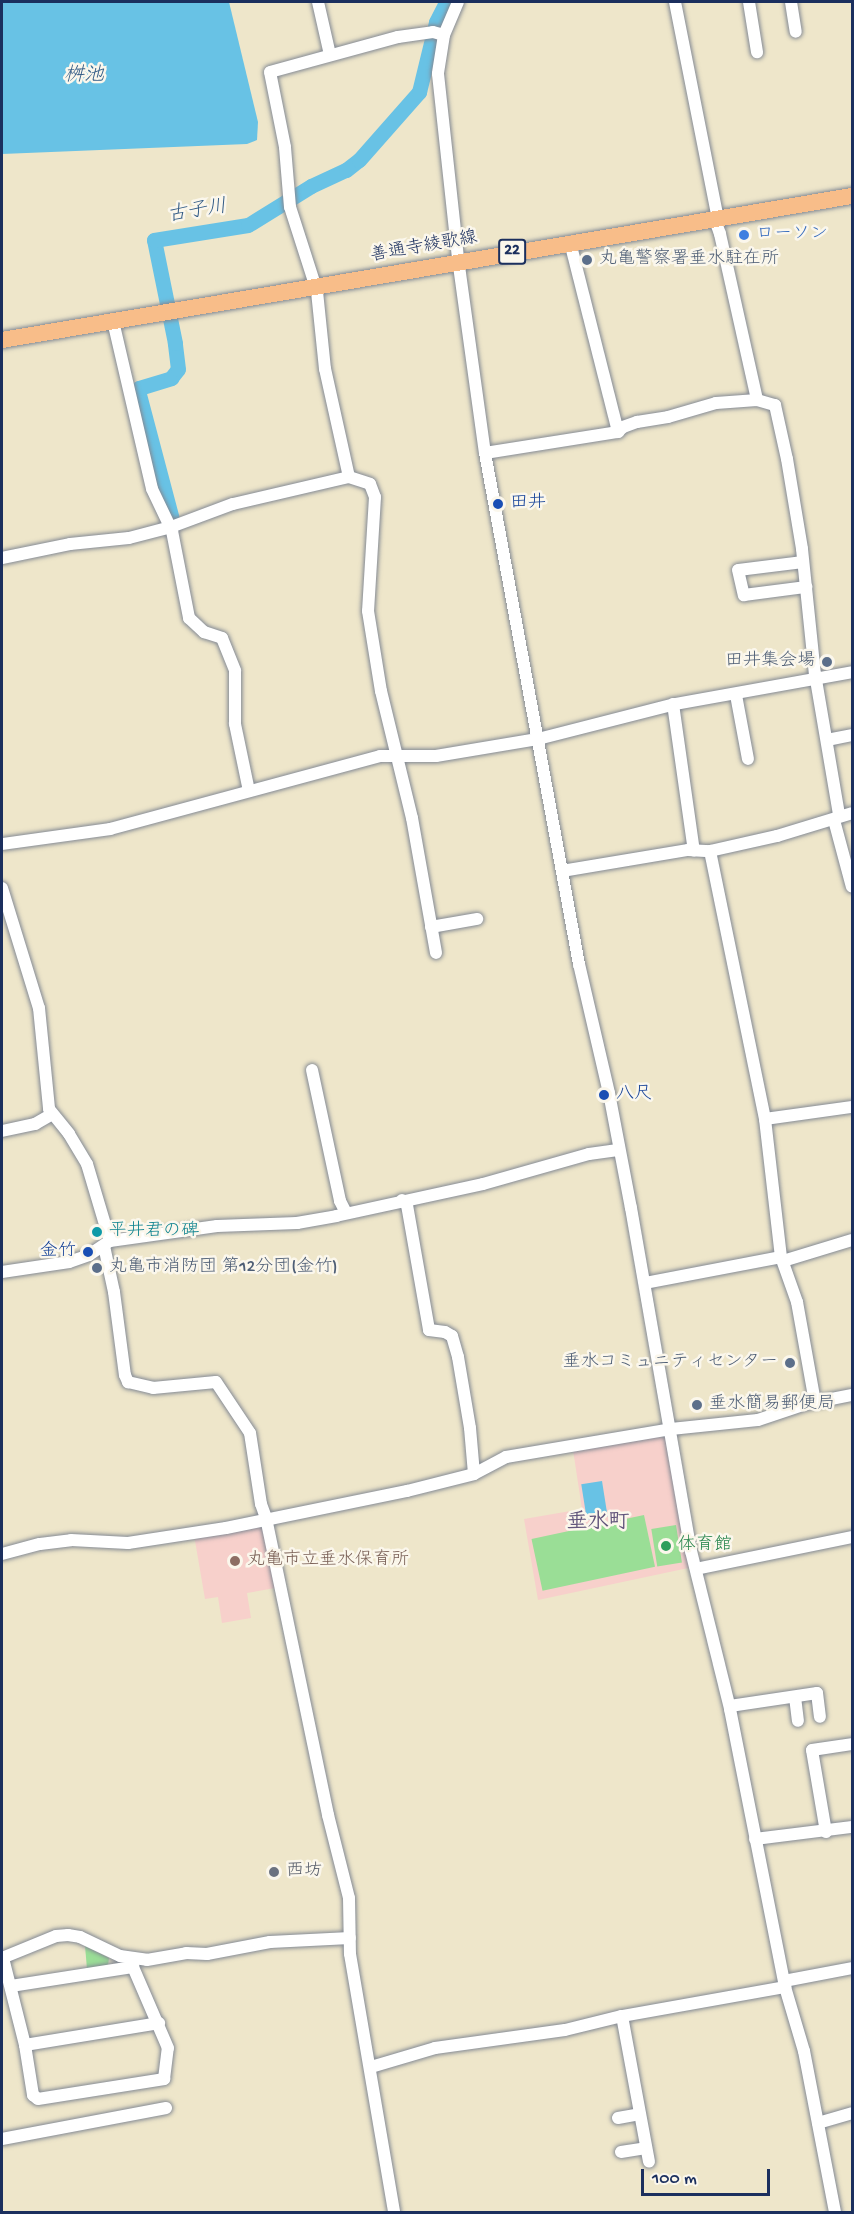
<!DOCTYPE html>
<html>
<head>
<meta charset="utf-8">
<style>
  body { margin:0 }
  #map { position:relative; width:854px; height:2214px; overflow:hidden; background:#eee6ca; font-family:"Gochi Hand","Klee One",sans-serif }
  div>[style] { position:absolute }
  .built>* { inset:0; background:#f7d0cb }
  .green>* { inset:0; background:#9ade96; transform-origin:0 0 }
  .water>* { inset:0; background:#68c2e5; transform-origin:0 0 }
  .river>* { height:15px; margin:-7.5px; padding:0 7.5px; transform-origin:7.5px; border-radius:7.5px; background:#68c2e5 }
  .roads { filter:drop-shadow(0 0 2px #848a94) drop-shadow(0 0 2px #848a94) }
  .minor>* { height:12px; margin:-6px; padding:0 6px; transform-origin:6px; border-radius:6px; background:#fff }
  .major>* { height:16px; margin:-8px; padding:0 8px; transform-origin:8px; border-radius:8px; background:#f8bd89 }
  .dots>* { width:16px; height:16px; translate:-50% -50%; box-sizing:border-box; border:3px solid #fbf7ec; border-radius:50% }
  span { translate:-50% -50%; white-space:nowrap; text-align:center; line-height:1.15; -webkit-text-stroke:5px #fbf7ec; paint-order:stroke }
  .shield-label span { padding:2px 4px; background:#fbf7ec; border:2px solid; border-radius:4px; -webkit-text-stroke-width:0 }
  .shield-label { font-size:16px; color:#1b2f5e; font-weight:700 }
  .shop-label { font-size:18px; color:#366cbe }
  .left { translate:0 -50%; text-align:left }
  .street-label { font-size:18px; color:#1b2f5e }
  .service-label { font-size:18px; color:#4e5e75 }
  .right { translate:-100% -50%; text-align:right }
  .transit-label { font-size:18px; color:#164399 }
  .culture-label { font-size:18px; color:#0d838f }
  .leisure-label { font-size:18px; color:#27864d }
  .education-label { font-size:18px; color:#785e54 }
  .worship-label { font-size:18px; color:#5b616d }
  .water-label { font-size:20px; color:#325b86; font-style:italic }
  .quarter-label { font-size:21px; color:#62567c; font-weight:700 }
  .frame { position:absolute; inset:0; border:3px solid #1b2f5e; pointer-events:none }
  .scale { position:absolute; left:641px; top:2169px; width:129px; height:27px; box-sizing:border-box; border:3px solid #1b2f5e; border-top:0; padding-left:8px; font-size:18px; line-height:21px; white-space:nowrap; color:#1b2f5e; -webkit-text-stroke:4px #fbf7ec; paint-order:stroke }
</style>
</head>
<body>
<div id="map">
  <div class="built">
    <div style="clip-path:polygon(671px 1434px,693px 1567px,538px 1600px,524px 1519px,582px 1509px,573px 1450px)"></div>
    <div style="clip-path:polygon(265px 1524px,275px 1588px,247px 1593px,251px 1618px,222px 1623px,218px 1597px,205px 1599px,194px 1535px)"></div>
  </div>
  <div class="green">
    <div style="left:644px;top:1515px;width:53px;height:115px;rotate:78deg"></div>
    <div style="left:676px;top:1525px;width:38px;height:25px;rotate:81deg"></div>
    <div style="clip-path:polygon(85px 1946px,109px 1958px,108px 1966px,87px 1969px)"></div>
  </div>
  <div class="water">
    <div style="clip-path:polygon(2px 2px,229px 2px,258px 122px,257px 140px,247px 144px,2px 154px)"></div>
    <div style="left:602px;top:1481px;width:36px;height:21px;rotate:81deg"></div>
  </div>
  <div class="river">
    <div style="left:173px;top:523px;width:133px;rotate:-104.8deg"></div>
    <div style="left:139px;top:394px;width:6px;rotate:-90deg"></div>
    <div style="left:139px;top:388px;width:34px;rotate:-17deg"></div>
    <div style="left:171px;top:378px;width:11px;rotate:-52deg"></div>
    <div style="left:178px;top:369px;width:26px;rotate:-97deg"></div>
    <div style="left:175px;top:343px;width:105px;rotate:-101.5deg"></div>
    <div style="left:154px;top:240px;width:95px;rotate:-9.1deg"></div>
    <div style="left:248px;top:225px;width:74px;rotate:-31.8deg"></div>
    <div style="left:311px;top:186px;width:38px;rotate:-25deg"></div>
    <div style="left:346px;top:170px;width:16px;rotate:-38deg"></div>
    <div style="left:359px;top:160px;width:91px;rotate:-48.6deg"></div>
    <div style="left:419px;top:92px;width:72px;rotate:-76.3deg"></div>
    <div style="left:436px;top:22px;width:22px;rotate:-63deg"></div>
  </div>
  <div class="roads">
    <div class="minor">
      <div style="left:318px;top:2px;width:54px;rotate:77.2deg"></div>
      <div style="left:458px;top:2px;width:36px;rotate:113deg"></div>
      <div style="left:444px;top:35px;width:39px;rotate:99deg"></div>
      <div style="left:438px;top:74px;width:193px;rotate:83.8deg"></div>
      <div style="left:459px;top:266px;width:189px;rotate:82.1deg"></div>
      <div style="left:485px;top:453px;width:520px;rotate:79.58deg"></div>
      <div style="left:579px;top:964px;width:132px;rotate:76.9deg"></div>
      <div style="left:609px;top:1093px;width:117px;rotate:79.2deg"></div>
      <div style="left:631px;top:1208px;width:348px;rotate:80.1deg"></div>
      <div style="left:691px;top:1551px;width:163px;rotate:76.1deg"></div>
      <div style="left:730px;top:1709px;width:283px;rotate:78.8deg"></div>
      <div style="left:785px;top:1987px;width:67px;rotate:73.5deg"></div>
      <div style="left:804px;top:2051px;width:164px;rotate:79.1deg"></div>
      <div style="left:675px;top:2px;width:216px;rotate:78.8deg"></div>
      <div style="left:717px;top:214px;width:6px;rotate:108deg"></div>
      <div style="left:715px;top:220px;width:15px;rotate:70deg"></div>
      <div style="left:720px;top:234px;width:170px;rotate:77.4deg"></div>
      <div style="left:749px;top:2px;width:51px;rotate:80.9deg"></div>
      <div style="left:791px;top:2px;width:30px;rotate:81deg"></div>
      <div style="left:570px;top:242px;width:196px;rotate:75.8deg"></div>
      <div style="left:113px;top:321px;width:172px;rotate:76.9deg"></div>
      <div style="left:152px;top:489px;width:47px;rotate:64.5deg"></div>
      <div style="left:172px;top:531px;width:89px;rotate:78.9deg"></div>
      <div style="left:189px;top:618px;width:21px;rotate:43deg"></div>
      <div style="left:204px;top:632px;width:19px;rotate:18deg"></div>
      <div style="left:222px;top:638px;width:35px;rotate:68deg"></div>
      <div style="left:235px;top:671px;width:53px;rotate:90deg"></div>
      <div style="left:235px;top:724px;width:68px;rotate:78.2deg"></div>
      <div style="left:485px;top:453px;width:135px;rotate:-9deg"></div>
      <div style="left:618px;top:432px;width:7px;rotate:-45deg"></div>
      <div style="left:623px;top:427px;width:15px;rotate:-20deg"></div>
      <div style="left:637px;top:422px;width:31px;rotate:-9deg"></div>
      <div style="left:668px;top:417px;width:50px;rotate:-16.3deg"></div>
      <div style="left:716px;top:403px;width:41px;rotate:-4.2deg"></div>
      <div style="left:757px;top:400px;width:19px;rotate:16deg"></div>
      <div style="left:775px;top:405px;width:55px;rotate:77.5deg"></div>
      <div style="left:787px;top:459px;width:91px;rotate:80.5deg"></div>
      <div style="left:802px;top:549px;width:126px;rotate:84.1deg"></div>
      <div style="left:815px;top:674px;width:143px;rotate:80.3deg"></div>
      <div style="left:349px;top:477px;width:111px;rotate:-102.5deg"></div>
      <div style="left:325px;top:369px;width:78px;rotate:-95.9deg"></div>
      <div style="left:317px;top:291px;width:88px;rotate:-107.8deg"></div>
      <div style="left:290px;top:207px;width:60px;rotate:-94.8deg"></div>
      <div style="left:285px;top:147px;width:76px;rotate:-101.3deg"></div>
      <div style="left:270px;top:72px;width:133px;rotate:-15.3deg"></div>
      <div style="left:398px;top:37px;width:35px;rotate:-8deg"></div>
      <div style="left:433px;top:32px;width:11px;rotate:15deg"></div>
      <div style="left:2px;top:558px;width:69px;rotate:-11.6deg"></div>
      <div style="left:70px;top:544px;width:59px;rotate:-5.8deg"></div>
      <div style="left:129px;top:538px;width:43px;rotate:-14.7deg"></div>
      <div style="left:171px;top:527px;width:66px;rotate:-20.4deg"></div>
      <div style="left:233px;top:504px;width:119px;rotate:-13.1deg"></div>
      <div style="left:349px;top:477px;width:22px;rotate:18deg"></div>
      <div style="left:370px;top:484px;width:14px;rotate:69deg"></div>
      <div style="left:375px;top:497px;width:114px;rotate:93.5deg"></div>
      <div style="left:368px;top:611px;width:81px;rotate:80.8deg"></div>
      <div style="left:381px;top:691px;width:131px;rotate:76.3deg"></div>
      <div style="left:412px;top:818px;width:137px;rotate:79.9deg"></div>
      <div style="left:803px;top:562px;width:65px;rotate:173deg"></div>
      <div style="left:738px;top:570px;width:26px;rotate:77deg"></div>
      <div style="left:744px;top:595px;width:63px;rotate:-7.4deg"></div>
      <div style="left:736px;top:695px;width:65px;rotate:79.4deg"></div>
      <div style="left:673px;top:704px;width:148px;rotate:81.9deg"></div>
      <div style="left:827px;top:740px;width:25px;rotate:-11deg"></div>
      <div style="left:834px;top:820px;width:69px;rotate:75deg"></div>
      <div style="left:2px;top:844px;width:109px;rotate:-7.9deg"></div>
      <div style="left:110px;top:829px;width:280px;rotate:-15.1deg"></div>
      <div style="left:380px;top:756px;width:56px"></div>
      <div style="left:436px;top:756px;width:103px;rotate:-9.5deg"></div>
      <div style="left:538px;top:739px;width:141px;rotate:-14.3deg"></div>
      <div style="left:675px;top:704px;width:180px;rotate:-10.2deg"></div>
      <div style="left:710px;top:851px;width:274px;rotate:78.4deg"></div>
      <div style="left:765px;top:1119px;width:139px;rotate:83.4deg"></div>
      <div style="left:781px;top:1257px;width:48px;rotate:70.4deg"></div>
      <div style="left:797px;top:1302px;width:102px;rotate:79.8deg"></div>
      <div style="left:562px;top:871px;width:128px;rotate:-9.5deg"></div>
      <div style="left:688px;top:850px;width:22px;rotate:3deg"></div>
      <div style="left:710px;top:851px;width:69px;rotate:-12.6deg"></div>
      <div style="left:777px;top:836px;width:78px;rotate:-17deg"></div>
      <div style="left:2px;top:888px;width:126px;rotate:72.9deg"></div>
      <div style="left:39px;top:1008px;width:101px;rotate:84.3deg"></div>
      <div style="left:49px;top:1109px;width:32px;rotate:51deg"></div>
      <div style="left:69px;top:1134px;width:35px;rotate:59deg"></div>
      <div style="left:87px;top:1164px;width:80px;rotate:73.4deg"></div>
      <div style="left:431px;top:927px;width:47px;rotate:-9.9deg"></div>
      <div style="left:312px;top:1070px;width:134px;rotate:77.9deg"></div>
      <div style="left:340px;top:1201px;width:13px;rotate:63deg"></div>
      <div style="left:765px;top:1119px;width:88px;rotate:-7.9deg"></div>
      <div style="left:2px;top:1131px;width:34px;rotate:-12deg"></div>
      <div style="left:35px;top:1124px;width:20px;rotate:-30deg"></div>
      <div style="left:402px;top:1200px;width:7px;rotate:45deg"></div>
      <div style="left:407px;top:1205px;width:127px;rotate:80deg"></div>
      <div style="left:429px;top:1330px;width:16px;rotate:7deg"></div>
      <div style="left:445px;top:1332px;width:8px;rotate:30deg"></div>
      <div style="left:452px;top:1336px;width:22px;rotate:74deg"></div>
      <div style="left:458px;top:1357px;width:72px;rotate:80.4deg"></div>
      <div style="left:470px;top:1428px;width:46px;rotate:85deg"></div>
      <div style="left:104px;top:1246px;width:47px;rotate:77.7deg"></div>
      <div style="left:114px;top:1292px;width:84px;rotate:82.5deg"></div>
      <div style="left:125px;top:1375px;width:8px;rotate:67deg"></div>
      <div style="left:128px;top:1382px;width:26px;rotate:13deg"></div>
      <div style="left:153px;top:1388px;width:63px;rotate:-5.4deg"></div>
      <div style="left:216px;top:1382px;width:61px;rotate:56.3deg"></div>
      <div style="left:250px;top:1433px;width:72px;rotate:81.2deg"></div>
      <div style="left:261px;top:1504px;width:15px;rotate:70deg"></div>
      <div style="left:266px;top:1518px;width:303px;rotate:78.2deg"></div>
      <div style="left:328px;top:1815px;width:86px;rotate:75.8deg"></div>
      <div style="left:349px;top:1898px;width:56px;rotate:89deg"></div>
      <div style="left:350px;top:1954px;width:262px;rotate:80.3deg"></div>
      <div style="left:783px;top:1261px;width:72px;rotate:-16.9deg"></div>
      <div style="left:2px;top:1272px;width:68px;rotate:-8.5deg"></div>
      <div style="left:69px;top:1262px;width:21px;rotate:-19deg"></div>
      <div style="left:89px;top:1255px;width:25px;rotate:-34deg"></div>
      <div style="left:110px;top:1241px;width:108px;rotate:-8deg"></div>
      <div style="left:217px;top:1226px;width:80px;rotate:-2.1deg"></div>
      <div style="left:297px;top:1223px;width:40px;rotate:-10deg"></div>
      <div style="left:336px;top:1216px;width:150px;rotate:-12.3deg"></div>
      <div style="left:483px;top:1184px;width:110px;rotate:-15.8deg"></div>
      <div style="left:589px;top:1154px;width:29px;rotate:-8deg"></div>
      <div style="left:645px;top:1283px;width:138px;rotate:-10.8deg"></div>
      <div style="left:2px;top:1554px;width:39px;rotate:-15deg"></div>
      <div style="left:40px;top:1544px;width:31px;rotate:-7deg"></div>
      <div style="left:71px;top:1540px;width:57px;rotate:3deg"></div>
      <div style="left:128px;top:1543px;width:99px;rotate:-8.7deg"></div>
      <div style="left:226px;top:1528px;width:185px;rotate:-11.6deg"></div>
      <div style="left:407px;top:1491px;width:69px;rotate:-14.2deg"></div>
      <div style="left:474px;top:1474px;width:36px;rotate:-28deg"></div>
      <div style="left:506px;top:1457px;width:167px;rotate:-9.6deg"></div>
      <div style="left:671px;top:1429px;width:87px;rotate:-5.9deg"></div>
      <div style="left:758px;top:1420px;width:51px;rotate:-18.4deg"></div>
      <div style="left:806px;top:1404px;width:47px;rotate:-11.1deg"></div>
      <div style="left:696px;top:1569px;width:159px;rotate:-11.6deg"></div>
      <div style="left:795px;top:1697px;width:24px;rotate:83deg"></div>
      <div style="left:730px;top:1706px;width:88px;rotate:-8.5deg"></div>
      <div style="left:817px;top:1693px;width:24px;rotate:83deg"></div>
      <div style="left:826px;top:1832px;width:83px;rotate:-99.7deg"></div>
      <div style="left:812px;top:1750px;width:40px;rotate:-8.5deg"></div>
      <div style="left:755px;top:1839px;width:98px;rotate:-7.1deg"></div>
      <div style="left:2px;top:1958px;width:58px;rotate:-22.2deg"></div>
      <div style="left:56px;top:1936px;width:12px;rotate:-5deg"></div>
      <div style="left:68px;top:1935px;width:12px;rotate:9deg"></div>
      <div style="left:80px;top:1937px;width:44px;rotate:25.4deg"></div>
      <div style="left:120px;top:1956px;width:27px;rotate:8deg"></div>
      <div style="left:147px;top:1960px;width:40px;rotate:-10deg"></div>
      <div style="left:186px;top:1953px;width:21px;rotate:3deg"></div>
      <div style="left:207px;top:1954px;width:64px;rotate:-10.8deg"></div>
      <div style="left:270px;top:1942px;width:80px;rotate:-2.9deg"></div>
      <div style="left:3px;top:1958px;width:90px;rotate:75.8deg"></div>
      <div style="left:25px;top:2045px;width:51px;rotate:80.9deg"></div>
      <div style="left:33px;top:2095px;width:6px;rotate:39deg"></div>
      <div style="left:38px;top:2099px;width:128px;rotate:-9deg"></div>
      <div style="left:164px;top:2079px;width:31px;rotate:-83deg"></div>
      <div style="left:168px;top:2048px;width:88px;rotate:-113.4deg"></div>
      <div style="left:133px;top:1967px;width:7px;rotate:-82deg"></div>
      <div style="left:784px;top:1981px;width:69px;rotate:-10.8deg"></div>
      <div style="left:11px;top:1986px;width:123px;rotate:-8.9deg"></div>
      <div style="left:622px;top:2016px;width:148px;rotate:79.5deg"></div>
      <div style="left:25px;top:2045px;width:136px;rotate:-9.3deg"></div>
      <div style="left:371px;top:2067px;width:67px;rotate:-16.5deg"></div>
      <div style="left:435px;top:2048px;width:131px;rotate:-7.9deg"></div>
      <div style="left:565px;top:2030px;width:59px;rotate:-13.8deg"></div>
      <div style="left:622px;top:2016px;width:166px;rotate:-10.1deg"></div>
      <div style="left:618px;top:2118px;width:22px;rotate:-10deg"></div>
      <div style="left:818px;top:2123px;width:35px;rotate:-16deg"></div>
      <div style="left:2px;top:2139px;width:167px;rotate:-10.7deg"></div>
      <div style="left:621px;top:2152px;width:25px;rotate:-9deg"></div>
    </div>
    <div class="major">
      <div style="left:2px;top:340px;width:862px;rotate:-9.62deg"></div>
    </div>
  </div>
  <div class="dots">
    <div style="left:744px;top:235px;background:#3f7fe0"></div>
    <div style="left:587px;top:260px;background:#5c6f8a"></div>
    <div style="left:498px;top:504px;background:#1a4fb4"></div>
    <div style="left:827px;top:662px;background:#5c6f8a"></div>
    <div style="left:604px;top:1095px;background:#1a4fb4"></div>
    <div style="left:97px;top:1232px;background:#0f9aa8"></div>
    <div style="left:88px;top:1252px;background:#1a4fb4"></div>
    <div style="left:97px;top:1268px;background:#5c6f8a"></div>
    <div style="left:790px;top:1363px;background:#5c6f8a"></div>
    <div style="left:697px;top:1405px;background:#5c6f8a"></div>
    <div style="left:666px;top:1546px;background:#2e9e5b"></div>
    <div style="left:235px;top:1561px;background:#8d6e63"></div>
    <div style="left:274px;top:1872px;background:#6b7280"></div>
  </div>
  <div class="shield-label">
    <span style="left:512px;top:252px">22</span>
  </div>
  <div class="shop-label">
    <span class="left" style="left:756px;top:235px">ローソン</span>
  </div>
  <div class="street-label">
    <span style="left:424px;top:248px;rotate:-10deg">善通寺綾歌線</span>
  </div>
  <div class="service-label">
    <span class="left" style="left:599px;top:260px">丸亀警察署垂水駐在所</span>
    <span class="right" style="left:815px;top:662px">田井集会場</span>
    <span class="left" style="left:109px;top:1268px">丸亀市消防団 第12分団(金竹)</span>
    <span class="right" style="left:778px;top:1363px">垂水コミュニティセンター</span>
    <span class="left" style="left:709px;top:1405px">垂水簡易郵便局</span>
  </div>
  <div class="transit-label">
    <span class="left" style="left:510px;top:504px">田井</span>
    <span class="left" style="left:616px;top:1095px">八尺</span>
    <span class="right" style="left:76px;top:1252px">金竹</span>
  </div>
  <div class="culture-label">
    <span class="left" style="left:109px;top:1232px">平井君の碑</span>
  </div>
  <div class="leisure-label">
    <span class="left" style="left:678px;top:1546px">体育館</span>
  </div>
  <div class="education-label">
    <span class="left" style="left:247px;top:1561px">丸亀市立垂水保育所</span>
  </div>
  <div class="worship-label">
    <span class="left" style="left:286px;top:1872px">西坊</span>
  </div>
  <div class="water-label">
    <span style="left:84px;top:76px">桝池</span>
    <span style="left:197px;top:212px;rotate:-9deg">古子川</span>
  </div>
  <div class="quarter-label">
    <span style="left:598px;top:1524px">垂水町</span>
  </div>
  <div class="frame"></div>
  <div class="scale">100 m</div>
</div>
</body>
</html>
